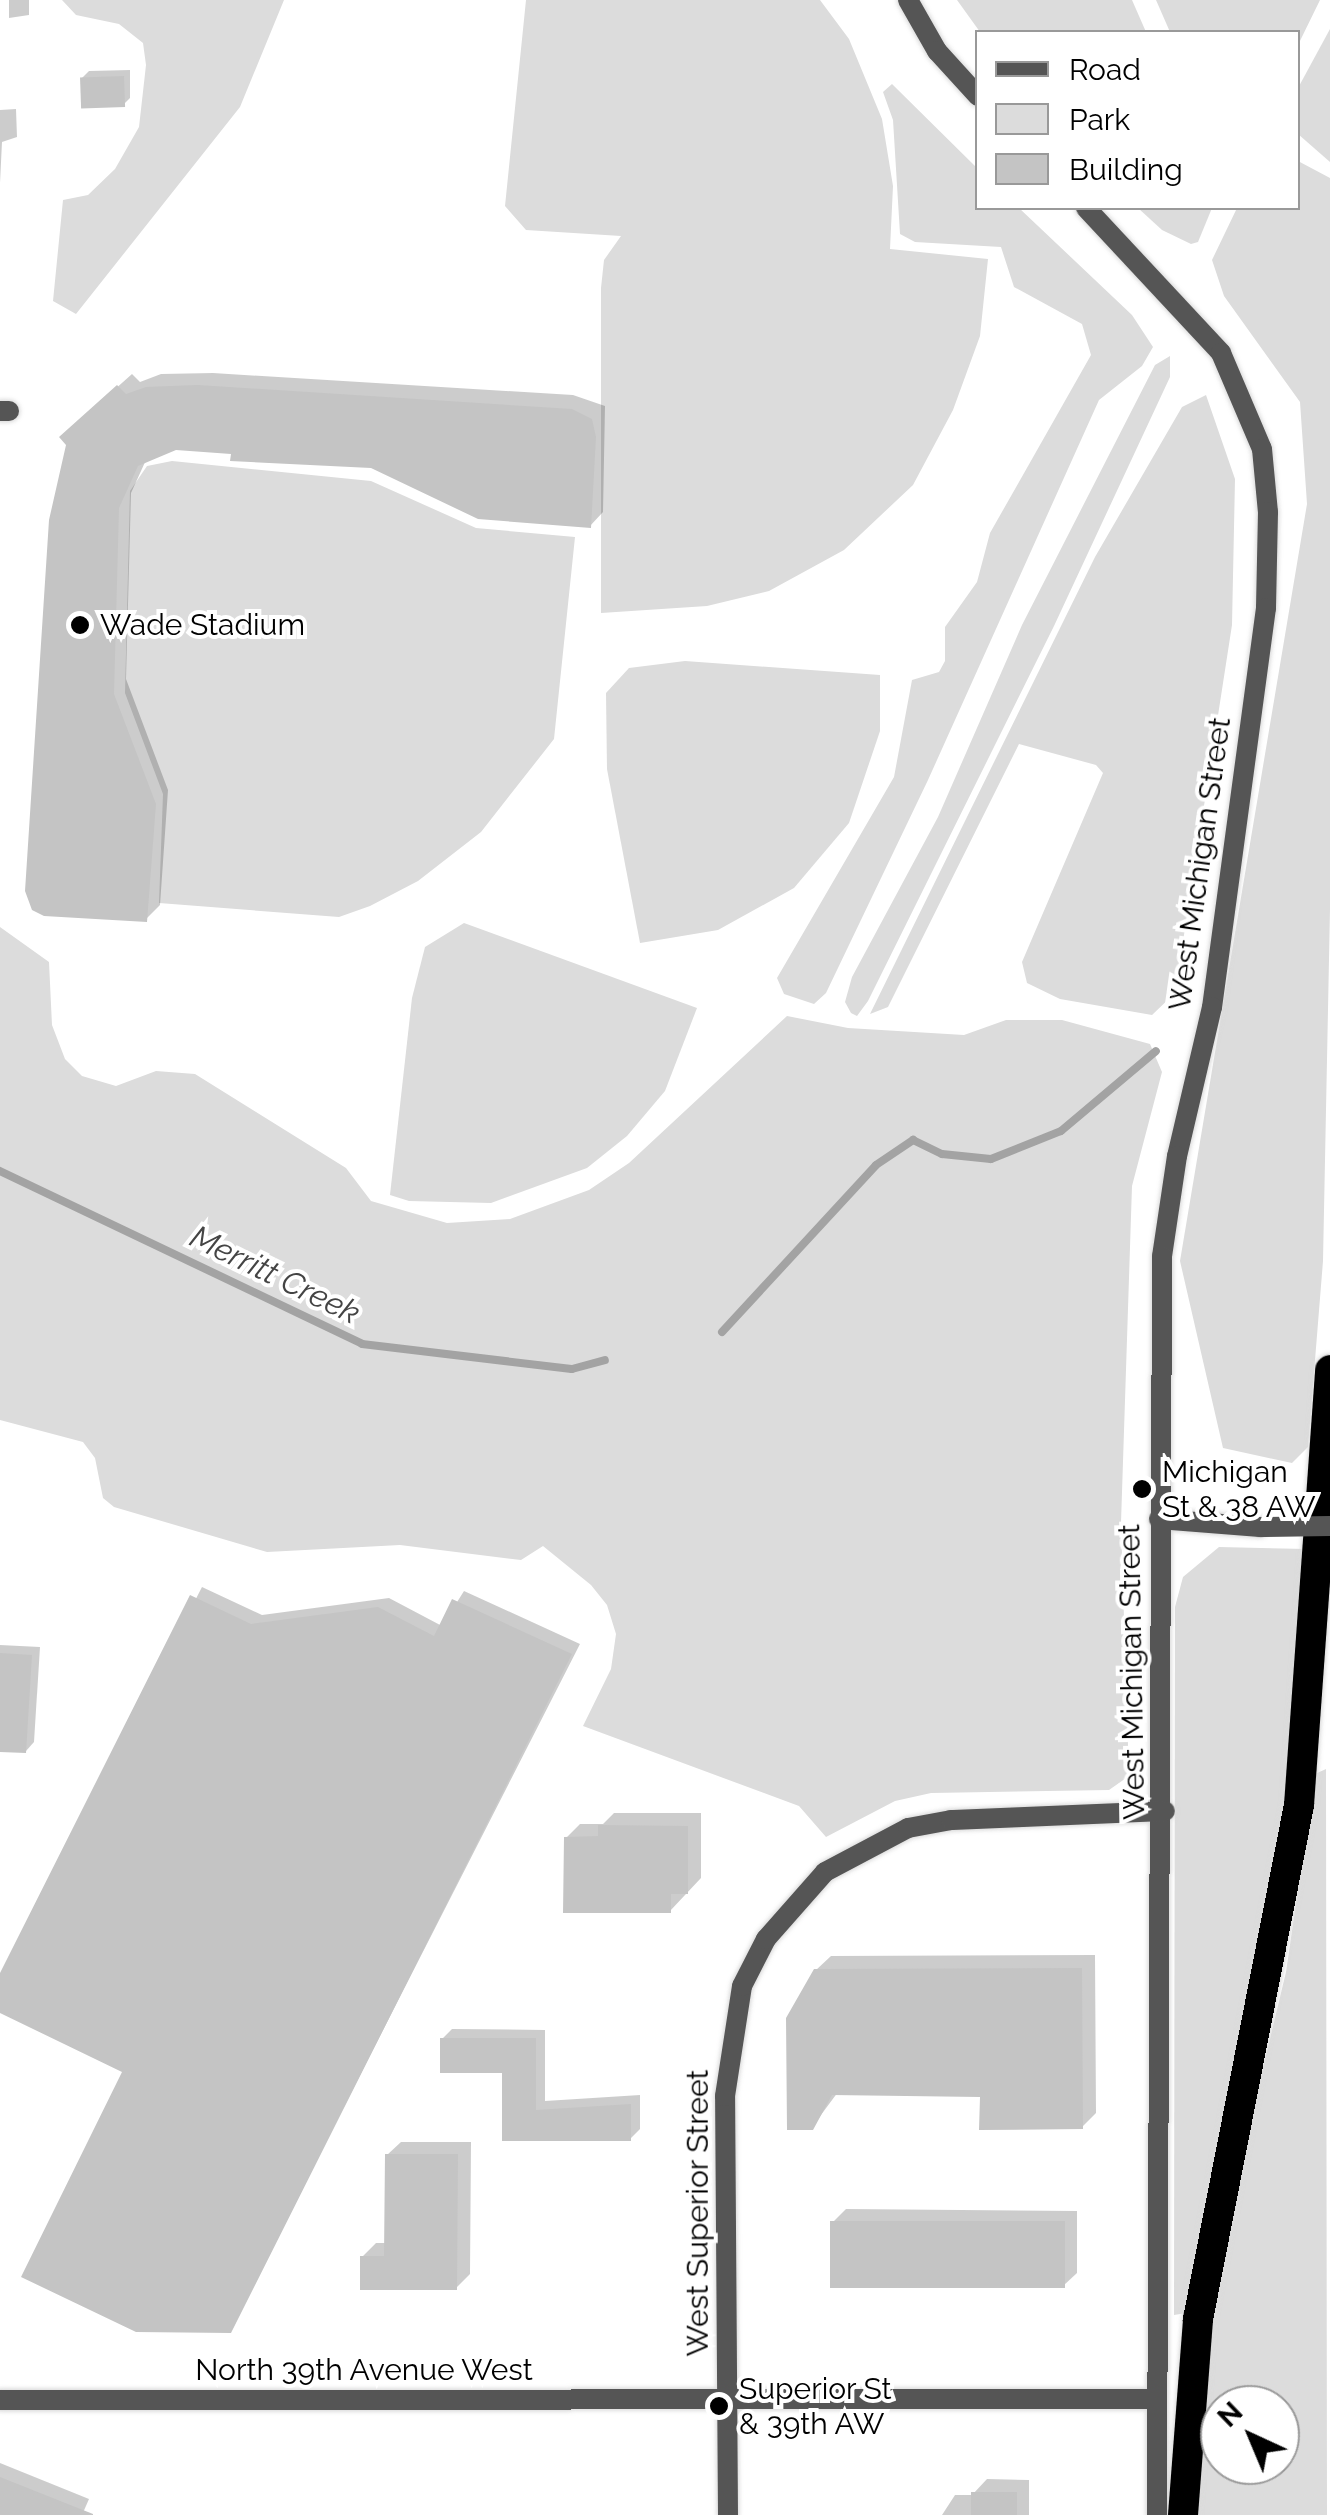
<!DOCTYPE html>
<html>
<head>
<meta charset="utf-8">
<style>
  body { margin:0 }
  #map { position:relative; width:1330px; height:2515px; overflow:hidden; background:#fff; font-family:Raleway,sans-serif }
  div>[style] { position:absolute }
  .green>* { inset:0; background:#dcdcdc }
  .shadow>* { inset:0; background:#0003 }
  .stream>* { height:8px; margin:-4px; padding:0 4px; transform-origin:4px; border-radius:4px; background:#a3a3a3 }
  .building>* { inset:0; background:#c4c4c4; transform-origin:0 0 }
  .roads { filter:drop-shadow(0 0 2px #dbdbdb) drop-shadow(0 0 2px #dbdbdb) }
  .minor>* { height:20px; margin:-10px; padding:0 10px; transform-origin:10px; border-radius:10px; background:#555 }
  .tertiary>* { height:20px; margin:-10px; padding:0 10px; transform-origin:10px; border-radius:10px; background:#555 }
  .motorway>* { height:30px; margin:-15px; padding:0 15px; transform-origin:15px; border-radius:15px; background:#000 }
  .minor-bridge>* { height:20px; margin:-10px; padding:0 10px; transform-origin:10px; border-radius:10px; background:#555 }
  .dots>* { width:28px; height:28px; translate:-50% -50%; box-sizing:border-box; border:5px solid #fff; border-radius:50% }
  span { translate:-50% -50%; white-space:nowrap; text-align:center; line-height:1.15; -webkit-text-stroke:8px #fff; paint-order:stroke }
  .poi-label { font-size:30px; color:#000 }
  .left { translate:0 -50%; text-align:left }
  .street-label { font-size:30px; color:#000 }
  .water-label { font-size:32px; color:#444; font-style:italic }
  .legend { position:absolute; left:975px; top:30px; width:325px; height:180px; box-sizing:border-box; background:#fff; border:2px solid #999; margin:0; padding:12px 18px; list-style:none; font-size:30px; color:#000 }
  .legend li { display:flex; align-items:center; gap:20px; height:50px }
  .legend b { width:50px; border:2px solid #999 }
  .north { position:absolute; left:1200px; top:2385px; width:100px; height:100px; box-sizing:border-box; background:#fff; border:2px solid #999; border-radius:50%; rotate:316deg; font-size:28px; font-weight:700; line-height:40px; text-align:center; color:#000 }
  .north::after { content:''; display:block; margin:auto; width:35px; height:45px; background:#000; clip-path:polygon(50% 0,100% 100%,50% 72%,0 100%) }
</style>
</head>
<body>
<div id="map">
  <div class="green">
    <div style="clip-path:polygon(62px 0,284px 0,240px 107px,76px 314px,53px 301px,63px 200px,88px 195px,115px 169px,139px 127px,146px 65px,143px 43px,119px 24px,76px 15px)"></div>
    <div style="clip-path:polygon(526px 0,820px 0,849px 39px,882px 119px,893px 186px,890px 249px,988px 259px,980px 336px,953px 410px,913px 485px,844px 550px,769px 591px,707px 606px,601px 613px,601px 288px,604px 260px,621px 236px,526px 230px,505px 206px)"></div>
    <div style="clip-path:polygon(957px 0,1132px 0,1146px 32px,980px 32px)"></div>
    <div style="clip-path:polygon(1156px 0,1320px 0,1298px 45px,1298px 32px,1170px 32px)"></div>
    <div style="clip-path:polygon(1330px 29px,1330px 162px,1298px 134px,1298px 88px)"></div>
    <div style="clip-path:polygon(892px 84px,977px 168px,978px 208px,1019px 208px,1132px 315px,1153px 347px,1142px 366px,1099px 400px,928px 780px,826px 993px,814px 1004px,784px 994px,777px 978px,894px 777px,912px 680px,939px 672px,945px 661px,945px 627px,977px 582px,990px 533px,1091px 355px,1082px 324px,1014px 287px,1001px 247px,915px 242px,900px 234px,893px 120px,883px 92px)"></div>
    <div style="clip-path:polygon(1298px 161px,1330px 178px,1330px 909px,1323px 1261px,1308px 1447px,1292px 1463px,1223px 1448px,1180px 1261px,1307px 504px,1300px 402px,1224px 296px,1212px 260px,1237px 208px,1298px 208px)"></div>
    <div style="clip-path:polygon(1138px 208px,1212px 208px,1198px 242px,1191px 244px,1162px 230px)"></div>
    <div style="clip-path:polygon(1170px 356px,1170px 377px,1054px 626px,868px 1001px,857px 1016px,851px 1013px,845px 1002px,852px 977px,938px 817px,1022px 625px,1155px 365px)"></div>
    <div style="clip-path:polygon(1206px 395px,1235px 479px,1232px 625px,1175px 993px,1152px 1015px,1060px 999px,1027px 983px,1022px 962px,1103px 773px,1096px 765px,1019px 744px,888px 1007px,870px 1014px,1095px 557px,1182px 407px)"></div>
    <div style="clip-path:polygon(172px 461px,371px 481px,476px 528px,575px 537px,554px 739px,481px 832px,418px 881px,370px 906px,339px 917px,159px 903px,163px 794px,125px 693px,130px 491px,147px 466px)"></div>
    <div style="clip-path:polygon(685px 661px,880px 675px,880px 731px,849px 823px,794px 888px,718px 930px,640px 943px,607px 769px,606px 693px,629px 668px)"></div>
    <div style="clip-path:polygon(464px 923px,697px 1008px,665px 1091px,627px 1136px,587px 1168px,491px 1203px,409px 1201px,390px 1195px,412px 998px,425px 947px)"></div>
    <div style="clip-path:polygon(0 927px,49px 962px,52px 1025px,65px 1059px,82px 1076px,116px 1086px,156px 1071px,195px 1074px,346px 1168px,371px 1201px,447px 1223px,510px 1219px,589px 1190px,629px 1163px,787px 1016px,848px 1028px,964px 1035px,1006px 1020px,1062px 1020px,1150px 1044px,1162px 1072px,1132px 1186px,1121px 1523px,1129px 1776px,1109px 1790px,931px 1793px,895px 1801px,826px 1837px,799px 1806px,583px 1726px,611px 1669px,616px 1634px,607px 1605px,591px 1585px,543px 1546px,521px 1560px,400px 1545px,267px 1552px,114px 1507px,103px 1498px,95px 1458px,83px 1442px,0 1420px)"></div>
    <div style="clip-path:polygon(1219px 1547px,1307px 1549px,1291px 1775px,1186px 2313px,1174px 2315px,1175px 1607px,1183px 1577px)"></div>
    <div style="clip-path:polygon(evenodd,1326px 1769px,1327px 2515px,1192px 2515px,1204px 2371px,1240px 2164px,1286px 1972px,1315px 1774px,1326px 1769px,1220px 2405px,1280px 2405px,1280px 2465px,1220px 2465px,1220px 2405px)"></div>
  </div>
  <div class="shadow">
    <div style="clip-path:polygon(9px 0,29px 0,29px 15px,9px 18px)"></div>
    <div style="clip-path:polygon(130px 70px,130px 98px,124px 104px,82px 78px,89px 71px)"></div>
    <div style="clip-path:polygon(16px 109px,17px 137px,2px 142px,0 183px,0 110px)"></div>
    <div style="clip-path:polygon(213px 373px,573px 395px,605px 406px,603px 512px,590px 526px,372px 466px,176px 448px,146px 460px,131px 493px,126px 679px,168px 790px,160px 905px,146px 919px,45px 914px,76px 424px,132px 374px,140px 382px,161px 374px)"></div>
    <div style="clip-path:polygon(202px 1587px,262px 1615px,389px 1598px,442px 1626px,464px 1591px,580px 1644px,230px 2330px,125px 2071px,0 2010px,0 1978px)"></div>
    <div style="clip-path:polygon(0 1645px,40px 1647px,34px 1742px,26px 1751px,0 1749px)"></div>
    <div style="clip-path:polygon(614px 1813px,701px 1813px,701px 1878px,670px 1911px,566px 1838px,580px 1824px,603px 1824px)"></div>
    <div style="clip-path:polygon(1095px 1955px,1096px 2113px,1082px 2127px,982px 2094px,838px 2092px,812px 2127px,816px 1970px,831px 1956px)"></div>
    <div style="clip-path:polygon(452px 2029px,545px 2030px,545px 2101px,640px 2095px,640px 2129px,630px 2139px,504px 2139px,505px 2071px,442px 2039px)"></div>
    <div style="clip-path:polygon(401px 2142px,471px 2142px,470px 2274px,456px 2288px,362px 2257px,376px 2243px,387px 2243px,387px 2155px)"></div>
    <div style="clip-path:polygon(846px 2209px,1077px 2211px,1077px 2273px,1063px 2286px,833px 2222px)"></div>
    <div style="clip-path:polygon(0 2463px,89px 2499px,82px 2515px,0 2515px)"></div>
    <div style="clip-path:polygon(987px 2479px,1029px 2480px,1029px 2515px,942px 2515px,955px 2495px,972px 2495px)"></div>
  </div>
  <div class="stream">
    <div style="left:0;top:1171px;width:401px;rotate:25.5deg"></div>
    <div style="left:362px;top:1344px;width:211px;rotate:6.8deg"></div>
    <div style="left:572px;top:1369px;width:34px;rotate:-15deg"></div>
    <div style="left:722px;top:1332px;width:227px;rotate:-47.3deg"></div>
    <div style="left:876px;top:1165px;width:45px;rotate:-34deg"></div>
    <div style="left:913px;top:1140px;width:32px;rotate:26deg"></div>
    <div style="left:942px;top:1154px;width:49px;rotate:5.8deg"></div>
    <div style="left:991px;top:1159px;width:75px;rotate:-21.8deg"></div>
    <div style="left:1061px;top:1131px;width:124px;rotate:-40.1deg"></div>
  </div>
  <div class="building">
    <div style="left:124px;top:76px;width:31px;height:44px;rotate:88deg"></div>
    <div style="clip-path:polygon(117px 385px,126px 394px,146px 387px,198px 385px,572px 409px,592px 419px,596px 437px,591px 528px,478px 519px,371px 468px,230px 461px,231px 454px,176px 450px,138px 466px,119px 508px,114px 694px,156px 804px,147px 922px,44px 916px,32px 910px,25px 891px,49px 520px,66px 445px,59px 437px)"></div>
    <div style="clip-path:polygon(190px 1595px,251px 1624px,378px 1607px,434px 1636px,452px 1599px,572px 1654px,231px 2333px,136px 2332px,21px 2277px,122px 2072px,0 2013px,0 1973px)"></div>
    <div style="clip-path:polygon(0 1653px,32px 1655px,26px 1753px,0 1752px)"></div>
    <div style="clip-path:polygon(598px 1825px,688px 1826px,688px 1894px,671px 1894px,671px 1913px,563px 1913px,564px 1837px,598px 1836px)"></div>
    <div style="clip-path:polygon(1082px 1968px,1083px 2129px,979px 2130px,980px 2097px,832px 2095px,813px 2130px,787px 2130px,786px 2018px,814px 1969px)"></div>
    <div style="clip-path:polygon(440px 2038px,536px 2038px,536px 2110px,631px 2104px,631px 2141px,502px 2141px,502px 2073px,440px 2073px)"></div>
    <div style="clip-path:polygon(385px 2154px,458px 2154px,457px 2290px,360px 2290px,360px 2256px,384px 2256px)"></div>
    <div style="left:830px;top:2221px;width:235px;height:67px"></div>
    <div style="clip-path:polygon(0 2477px,93px 2514px,93px 2515px,0 2515px)"></div>
    <div style="left:971px;top:2492px;width:46px;height:23px"></div>
  </div>
  <div class="roads">
    <div class="minor">
      <div style="left:0;top:411px;width:9px"></div>
      <div style="left:1159px;top:1519px;width:101px;rotate:4.5deg"></div>
      <div style="left:0;top:2400px;width:1156px;rotate:-0.05deg"></div>
    </div>
    <div class="tertiary">
      <div style="left:908px;top:0;width:59px;rotate:60.4deg"></div>
      <div style="left:937px;top:51px;width:61px;rotate:47.7deg"></div>
      <div style="left:1086px;top:208px;width:198px;rotate:47deg"></div>
      <div style="left:1221px;top:353px;width:104px;rotate:66.9deg"></div>
      <div style="left:1262px;top:449px;width:63px;rotate:84.6deg"></div>
      <div style="left:1268px;top:512px;width:96px;rotate:91.2deg"></div>
      <div style="left:1266px;top:608px;width:403px;rotate:97.7deg"></div>
      <div style="left:1212px;top:1007px;width:153px;rotate:103.2deg"></div>
      <div style="left:1177px;top:1156px;width:101px;rotate:98.5deg"></div>
      <div style="left:1162px;top:1256px;width:1259px;rotate:90.23deg"></div>
      <div style="left:728px;top:2515px;width:419px;rotate:-90.4deg"></div>
      <div style="left:725px;top:2096px;width:111px;rotate:-81.2deg"></div>
      <div style="left:742px;top:1986px;width:53px;rotate:-62.9deg"></div>
      <div style="left:766px;top:1939px;width:89px;rotate:-48.6deg"></div>
      <div style="left:825px;top:1872px;width:94px;rotate:-27.9deg"></div>
      <div style="left:908px;top:1828px;width:44px;rotate:-10.5deg"></div>
      <div style="left:951px;top:1820px;width:214px;rotate:-2.4deg"></div>
    </div>
    <div class="motorway">
      <div style="left:1183px;top:2515px;width:197px;rotate:-85.6deg"></div>
      <div style="left:1198px;top:2319px;width:524px;rotate:-78.88deg"></div>
      <div style="left:1299px;top:1805px;width:436px;rotate:-85.9deg"></div>
    </div>
  </div>
  <div class="minor-bridge">
    <div style="left:1260px;top:1527px;width:70px;rotate:-0.8deg"></div>
  </div>
  <div class="dots">
    <div style="left:80px;top:625px;background:#000"></div>
    <div style="left:1142px;top:1489px;background:#000"></div>
    <div style="left:719px;top:2406px;background:#000"></div>
  </div>
  <div class="poi-label">
    <span class="left" style="left:100px;top:625px">Wade Stadium</span>
    <span class="left" style="left:1162px;top:1489px">Michigan<br>St &amp; 38 AW</span>
    <span class="left" style="left:739px;top:2406px">Superior St<br>&amp; 39th AW</span>
  </div>
  <div class="street-label">
    <span style="left:1200px;top:864px;rotate:-82deg">West Michigan Street</span>
    <span style="left:1132px;top:1672px;rotate:-91deg">West Michigan Street</span>
    <span style="left:698px;top:2213px;rotate:-90deg">West Superior Street</span>
    <span style="left:364px;top:2370px">North 39th Avenue West</span>
  </div>
  <div class="water-label">
    <span style="left:275px;top:1275px;rotate:26deg">Merritt Creek</span>
  </div>
  <ul class="legend">
  <li><b style="height:12px;background:#555"></b>Road</li>
  <li><b style="height:28px;background:#dcdcdc"></b>Park</li>
  <li><b style="height:28px;background:#c4c4c4"></b>Building</li>
  </ul>
  <div class="north">N</div>
</div>
</body>
</html>
